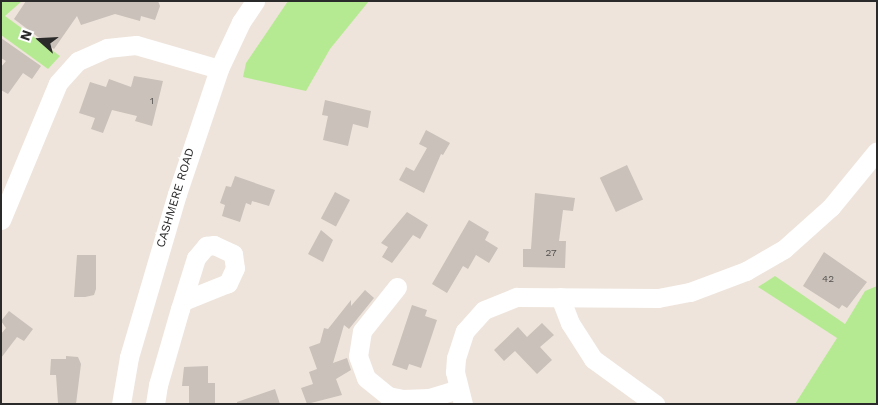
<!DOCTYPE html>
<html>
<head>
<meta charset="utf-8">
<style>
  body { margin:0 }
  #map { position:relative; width:878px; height:405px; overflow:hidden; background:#eee4db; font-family:"Work Sans",sans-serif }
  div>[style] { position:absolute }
  .green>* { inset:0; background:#b6ea92 }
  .building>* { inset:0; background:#c9c1ba; transform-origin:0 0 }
  .minor>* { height:19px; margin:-9.5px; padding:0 9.5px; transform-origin:9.5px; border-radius:9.5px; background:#fff }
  span { translate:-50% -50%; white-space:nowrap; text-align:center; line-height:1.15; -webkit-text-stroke:4.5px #fff; paint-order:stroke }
  .number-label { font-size:10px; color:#52504e }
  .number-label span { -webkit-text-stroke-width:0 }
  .street-label { font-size:12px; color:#2a2a2a }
  .frame { position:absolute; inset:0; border:2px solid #2a2a2a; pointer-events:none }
  .north { position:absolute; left:15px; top:15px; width:50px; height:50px; -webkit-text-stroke:4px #fff; paint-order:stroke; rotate:289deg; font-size:14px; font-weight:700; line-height:20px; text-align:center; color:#2a2a2a }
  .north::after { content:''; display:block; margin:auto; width:18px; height:22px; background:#2a2a2a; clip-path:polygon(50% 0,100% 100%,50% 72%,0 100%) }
</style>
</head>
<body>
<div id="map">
  <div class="green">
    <div style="clip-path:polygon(1px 1px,22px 1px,5px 16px,60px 56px,48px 69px,1px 35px)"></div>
    <div style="clip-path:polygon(288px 1px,369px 1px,330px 49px,306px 91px,243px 77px,246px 63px)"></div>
    <div style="clip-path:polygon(775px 276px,845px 324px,865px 291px,877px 286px,877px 404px,795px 404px,837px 338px,758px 287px)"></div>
  </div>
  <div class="building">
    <div style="clip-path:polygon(26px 1px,158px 1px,160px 6px,155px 20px,141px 16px,140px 21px,115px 14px,81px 25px,77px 16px,54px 49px,14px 19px)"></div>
    <div style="clip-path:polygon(1px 38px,41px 66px,32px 79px,23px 73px,8px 94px,1px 90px,1px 67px,6px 61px,1px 58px)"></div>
    <div style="clip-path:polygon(134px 76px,163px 81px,152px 126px,135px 121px,137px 116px,112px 110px,103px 133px,91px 129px,95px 118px,79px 113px,90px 82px,106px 87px,109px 79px,131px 87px)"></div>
    <div style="clip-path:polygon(325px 100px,371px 111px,368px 128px,353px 124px,348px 146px,323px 140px,328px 116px,322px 115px)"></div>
    <div style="clip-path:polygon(426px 130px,450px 143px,443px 155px,441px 154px,424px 193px,399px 180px,406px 167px,414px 171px,427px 148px,419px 144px)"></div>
    <div style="left:627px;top:165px;width:38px;height:30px;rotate:65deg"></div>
    <div style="clip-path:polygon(235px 176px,275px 190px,269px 206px,252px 201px,251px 205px,246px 203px,240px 222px,222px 216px,225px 205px,220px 203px,226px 186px,231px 187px)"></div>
    <div style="left:335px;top:192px;width:17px;height:30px;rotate:28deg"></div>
    <div style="clip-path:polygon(535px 193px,575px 198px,573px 211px,563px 210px,559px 241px,566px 241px,565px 268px,523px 267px,523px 249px,531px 249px)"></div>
    <div style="clip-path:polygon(407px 212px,428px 225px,420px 239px,413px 235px,392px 263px,382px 257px,388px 247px,381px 243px)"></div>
    <div style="clip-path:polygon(469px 220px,489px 232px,485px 240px,498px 248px,489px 263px,476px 255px,468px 269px,463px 266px,447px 293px,432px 284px)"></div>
    <div style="clip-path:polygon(321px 230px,333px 240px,323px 262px,308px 254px)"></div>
    <div style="clip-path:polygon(824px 252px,867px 282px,847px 308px,842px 305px,839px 309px,803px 286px)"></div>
    <div style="clip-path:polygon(77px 255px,96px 255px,96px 289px,94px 295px,85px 297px,74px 297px)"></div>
    <div style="clip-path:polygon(365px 290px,374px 298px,349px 329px,344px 325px,333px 363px,347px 358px,351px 370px,336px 379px,342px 395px,307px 404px,301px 388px,313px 384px,309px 372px,317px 369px,309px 347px,320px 343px,324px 328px,328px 329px,351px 300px,351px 306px)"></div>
    <div style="clip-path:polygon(412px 305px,427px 310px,425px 316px,437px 320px,421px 368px,409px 364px,407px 370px,392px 365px)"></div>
    <div style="clip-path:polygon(9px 311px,33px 329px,24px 341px,17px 337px,1px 358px,1px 334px,6px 328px,1px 321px)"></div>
    <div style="clip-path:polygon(542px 323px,554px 335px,540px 347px,552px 360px,537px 374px,515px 351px,504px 361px,494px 350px,518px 327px,527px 337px)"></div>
    <div style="clip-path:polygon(66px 356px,78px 357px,81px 364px,76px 404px,58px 403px,56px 375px,50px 375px,51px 359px,66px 359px)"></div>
    <div style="clip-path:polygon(208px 366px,208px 383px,215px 383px,215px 404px,189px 404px,189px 386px,182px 386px,184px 367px)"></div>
    <div style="clip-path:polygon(275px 389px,280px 404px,237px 404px,237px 402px)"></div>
  </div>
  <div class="minor">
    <div style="left:1px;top:220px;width:148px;rotate:-67.4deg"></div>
    <div style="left:58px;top:83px;width:30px;rotate:-48deg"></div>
    <div style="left:78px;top:61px;width:32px;rotate:-24deg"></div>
    <div style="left:107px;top:48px;width:29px;rotate:-6deg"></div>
    <div style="left:136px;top:45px;width:86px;rotate:16.1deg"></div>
    <div style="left:397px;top:287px;width:56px;rotate:128.5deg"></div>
    <div style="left:362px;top:331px;width:25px;rotate:99deg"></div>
    <div style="left:358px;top:356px;width:23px;rotate:70deg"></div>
    <div style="left:366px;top:378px;width:28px;rotate:39deg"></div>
    <div style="left:388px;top:396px;width:14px;rotate:12deg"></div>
    <div style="left:402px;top:399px;width:27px;rotate:-2deg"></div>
    <div style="left:429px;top:398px;width:30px;rotate:-17deg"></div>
    <div style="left:560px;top:297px;width:28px;rotate:69deg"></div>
    <div style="left:570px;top:323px;width:43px;rotate:57.4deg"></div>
    <div style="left:593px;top:359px;width:77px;rotate:36deg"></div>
    <div style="left:121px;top:404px;width:48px;rotate:-80.3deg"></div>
    <div style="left:129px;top:357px;width:170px;rotate:-73.6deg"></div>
    <div style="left:177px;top:194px;width:132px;rotate:-71.4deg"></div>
    <div style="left:219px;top:69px;width:52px;rotate:-64.9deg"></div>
    <div style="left:241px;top:22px;width:25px;rotate:-56deg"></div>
    <div style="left:155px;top:404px;width:19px;rotate:-81deg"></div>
    <div style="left:158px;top:385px;width:79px;rotate:-73.9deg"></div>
    <div style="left:180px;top:309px;width:53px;rotate:-72.6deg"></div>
    <div style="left:196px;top:258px;width:16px;rotate:-50deg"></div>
    <div style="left:206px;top:246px;width:8px;rotate:-7deg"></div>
    <div style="left:214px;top:245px;width:21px;rotate:25deg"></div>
    <div style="left:233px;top:254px;width:14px;rotate:82deg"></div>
    <div style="left:235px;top:268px;width:17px;rotate:115deg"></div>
    <div style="left:228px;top:283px;width:48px;rotate:158.2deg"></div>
    <div style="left:463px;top:404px;width:33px;rotate:-104deg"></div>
    <div style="left:455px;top:372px;width:14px;rotate:-86deg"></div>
    <div style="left:456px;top:358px;width:28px;rotate:-72deg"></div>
    <div style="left:465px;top:331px;width:28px;rotate:-48deg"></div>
    <div style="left:484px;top:310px;width:35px;rotate:-22deg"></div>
    <div style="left:517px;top:297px;width:141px;rotate:0.4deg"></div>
    <div style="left:658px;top:298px;width:33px;rotate:-11deg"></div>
    <div style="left:690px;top:292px;width:60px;rotate:-20.6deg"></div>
    <div style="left:746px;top:271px;width:44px;rotate:-30.1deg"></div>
    <div style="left:784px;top:249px;width:63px;rotate:-41.8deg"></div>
    <div style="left:831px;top:207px;width:72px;rotate:-50.6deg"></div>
  </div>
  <div class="number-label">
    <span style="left:152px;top:101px">1</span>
    <span style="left:551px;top:253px">27</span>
    <span style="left:828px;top:279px">42</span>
  </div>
  <div class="street-label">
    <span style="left:176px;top:198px;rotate:-73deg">CASHMERE ROAD</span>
  </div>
  <div class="frame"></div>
  <div class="north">N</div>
</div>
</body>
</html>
